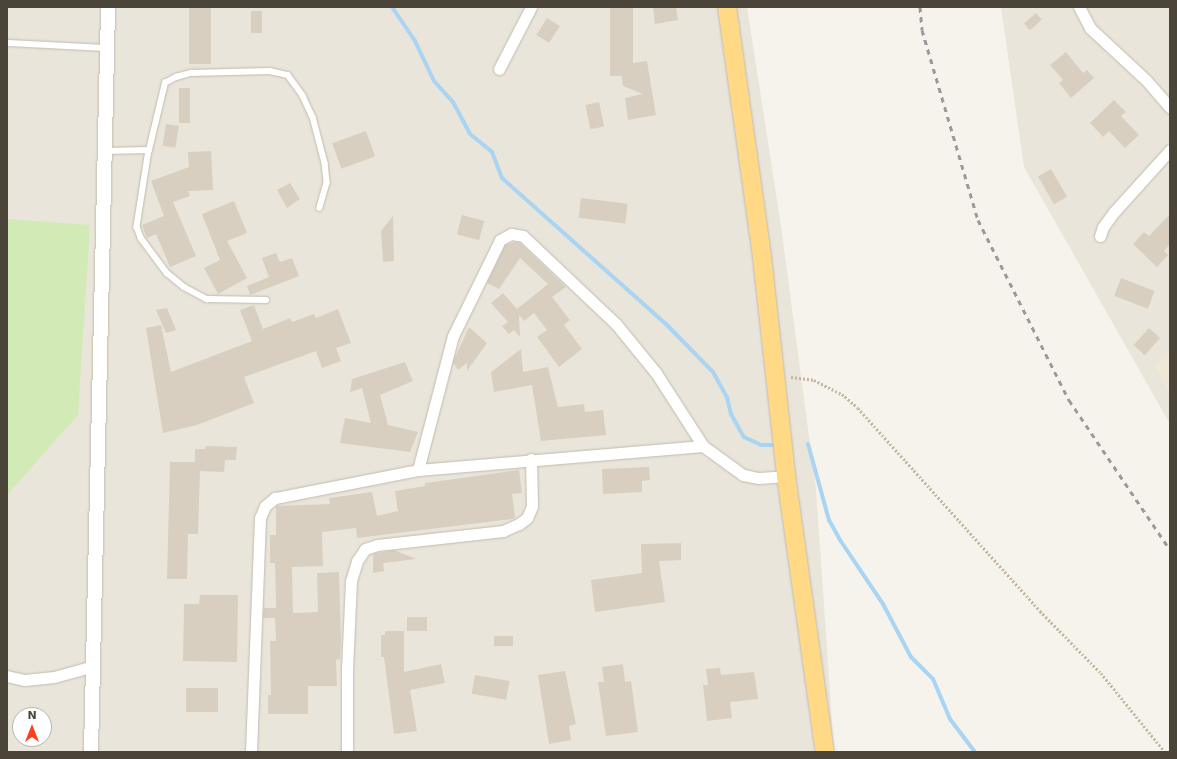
<!DOCTYPE html>
<html>
<head>
<meta charset="utf-8">
<style>
  body { margin:0 }
  #map { position:relative; width:1177px; height:759px; overflow:hidden; background:#f6f3ec; font-family:"DejaVu Sans",sans-serif }
  div>[style] { position:absolute }
  .residential>* { inset:0; background:#eae5da }
  .education>* { inset:0; background:#efe8d6 }
  .green>* { inset:0; background:#d2eab5 }
  .stream>* { height:4px; margin:-2px; padding:0 2px; transform-origin:2px; border-radius:2px; background:#a9d4f2 }
  .building>* { inset:0; background:#d8cfc1; transform-origin:0 0 }
  .path>* { height:2.5px; margin-top:-1.25px; transform-origin:0; background:repeating-linear-gradient(90deg,#c4b79f 0 2px,transparent 0 4px) }
  .roads { filter:drop-shadow(0 0 1px #c2bbae) drop-shadow(0 0 1px #c2bbae) }
  .service>* { height:5.5px; margin:-2.75px; padding:0 2.75px; transform-origin:2.75px; border-radius:2.75px; background:#fff }
  .minor>* { height:11px; margin:-5.5px; padding:0 5.5px; transform-origin:5.5px; border-radius:5.5px; background:#fff }
  .tertiary>* { height:14px; margin:-7px; padding:0 7px; transform-origin:7px; border-radius:7px; background:#fff }
  .trunk>* { height:18px; margin:-9px; padding:0 9px; transform-origin:9px; border-radius:9px; background:#ffd985 }
  .rail>* { height:3px; margin-top:-1.5px; transform-origin:0; background:repeating-linear-gradient(90deg,#9a9a9a 0 5px,transparent 0 10px) }
  span { translate:-50% -50%; white-space:nowrap; text-align:center; line-height:1.15; -webkit-text-stroke:3.5px #fff; paint-order:stroke }
  .frame { position:absolute; inset:0; border:8px solid #4b4439; pointer-events:none }
  .north { position:absolute; left:12px; top:707px; width:40px; height:40px; box-sizing:border-box; background:#fff; border:1px solid #b7b4b0; border-radius:50%; rotate:0deg; font-size:11px; font-weight:700; line-height:16px; text-align:center; color:#4b4439 }
  .north::after { content:''; display:block; margin:auto; width:14px; height:18px; background:#fc3f1d; clip-path:polygon(50% 0,100% 100%,50% 72%,0 100%) }
</style>
</head>
<body>
<div id="map">
  <div class="residential">
    <div style="clip-path:polygon(evenodd,7px 7px,747px 7px,781px 226px,816px 489px,834px 752px,7px 752px,7px 7px,20px 715px,44px 715px,44px 739px,20px 739px,20px 715px)"></div>
    <div style="clip-path:polygon(1001px 7px,1170px 7px,1170px 424px,1024px 167px)"></div>
  </div>
  <div class="education">
    <div style="clip-path:polygon(1170px 351px,1170px 393px,1155px 366px)"></div>
  </div>
  <div class="green">
    <div style="clip-path:polygon(7px 219px,90px 225px,78px 415px,7px 495px)"></div>
  </div>
  <div class="stream">
    <div style="left:392px;top:7px;width:41px;rotate:55.9deg"></div>
    <div style="left:415px;top:41px;width:44px;rotate:64.6deg"></div>
    <div style="left:434px;top:81px;width:28px;rotate:48deg"></div>
    <div style="left:453px;top:102px;width:36px;rotate:62deg"></div>
    <div style="left:470px;top:134px;width:28px;rotate:39deg"></div>
    <div style="left:492px;top:152px;width:28px;rotate:69deg"></div>
    <div style="left:502px;top:178px;width:220px;rotate:41.7deg"></div>
    <div style="left:666px;top:324px;width:67px;rotate:45.6deg"></div>
    <div style="left:713px;top:372px;width:29px;rotate:61deg"></div>
    <div style="left:727px;top:397px;width:17px;rotate:77deg"></div>
    <div style="left:731px;top:414px;width:26px;rotate:61deg"></div>
    <div style="left:744px;top:437px;width:19px;rotate:25deg"></div>
    <div style="left:761px;top:445px;width:17px"></div>
    <div style="left:808px;top:444px;width:79px;rotate:74.6deg"></div>
    <div style="left:829px;top:520px;width:23px;rotate:61deg"></div>
    <div style="left:840px;top:540px;width:77px;rotate:56.1deg"></div>
    <div style="left:883px;top:604px;width:60px;rotate:62.2deg"></div>
    <div style="left:911px;top:657px;width:31px;rotate:45deg"></div>
    <div style="left:933px;top:679px;width:43px;rotate:67deg"></div>
    <div style="left:950px;top:719px;width:41px;rotate:52.9deg"></div>
  </div>
  <div class="building">
    <div style="left:189px;top:7px;width:22px;height:57px"></div>
    <div style="left:610px;top:7px;width:23px;height:69px"></div>
    <div style="clip-path:polygon(653px 7px,676px 7px,678px 20px,655px 24px)"></div>
    <div style="left:251px;top:11px;width:11px;height:22px"></div>
    <div style="left:1036px;top:13px;width:9px;height:16px;rotate:49deg"></div>
    <div style="left:547px;top:18px;width:15px;height:20px;rotate:32deg"></div>
    <div style="clip-path:polygon(1066px 52px,1083px 73px,1087px 70px,1094px 78px,1071px 98px,1059px 83px,1063px 80px,1050px 65px)"></div>
    <div style="clip-path:polygon(647px 61px,656px 115px,628px 120px,625px 98px,643px 94px,623px 86px,620px 65px)"></div>
    <div style="left:179px;top:88px;width:11px;height:35px"></div>
    <div style="clip-path:polygon(1114px 100px,1126px 112px,1121px 116px,1139px 135px,1125px 148px,1109px 131px,1103px 137px,1090px 123px)"></div>
    <div style="left:599px;top:102px;width:25px;height:14px;rotate:78deg"></div>
    <div style="left:166px;top:124px;width:13px;height:22px;rotate:9deg"></div>
    <div style="left:366px;top:131px;width:27px;height:36px;rotate:70deg"></div>
    <div style="clip-path:polygon(211px 151px,213px 190px,188px 191px,190px 196px,173px 202px,196px 256px,170px 267px,156px 234px,147px 238px,142px 225px,164px 216px,151px 181px,189px 167px,188px 152px)"></div>
    <div style="left:1051px;top:169px;width:32px;height:15px;rotate:60deg"></div>
    <div style="clip-path:polygon(290px 183px,300px 199px,287px 208px,277px 190px)"></div>
    <div style="left:581px;top:198px;width:47px;height:20px;rotate:7deg"></div>
    <div style="clip-path:polygon(234px 201px,247px 233px,227px 241px,247px 278px,218px 294px,204px 268px,220px 260px,202px 214px)"></div>
    <div style="clip-path:polygon(1170px 214px,1170px 244px,1164px 251px,1168px 255px,1157px 267px,1133px 244px,1144px 232px,1149px 236px)"></div>
    <div style="left:462px;top:215px;width:23px;height:20px;rotate:15deg"></div>
    <div style="clip-path:polygon(393px 216px,394px 261px,383px 262px,381px 231px)"></div>
    <div style="clip-path:polygon(516px 242px,520px 243px,566px 287px,552px 297px,570px 320px,564px 325px,582px 349px,559px 367px,537px 337px,547px 330px,534px 313px,524px 321px,519px 315px,520px 337px,514px 330px,509px 334px,502px 326px,508px 322px,491px 303px,503px 293px,517px 309px,548px 284px,520px 258px,499px 289px,487px 283px,505px 245px)"></div>
    <div style="clip-path:polygon(276px 253px,280px 262px,292px 258px,299px 276px,250px 295px,247px 286px,269px 277px,262px 258px)"></div>
    <div style="left:1121px;top:278px;width:36px;height:19px;rotate:21deg"></div>
    <div style="clip-path:polygon(254px 305px,263px 329px,290px 318px,292px 322px,314px 314px,316px 318px,338px 309px,351px 343px,336px 348px,341px 361px,322px 368px,316px 351px,244px 377px,254px 403px,197px 425px,163px 433px,146px 328px,161px 325px,171px 372px,252px 341px,240px 310px)"></div>
    <div style="clip-path:polygon(167px 308px,176px 330px,166px 333px,156px 310px)"></div>
    <div style="clip-path:polygon(469px 327px,487px 343px,467px 371px,467px 363px,458px 370px,453px 362px)"></div>
    <div style="left:1149px;top:328px;width:15px;height:23px;rotate:42deg"></div>
    <div style="clip-path:polygon(521px 349px,523px 372px,548px 367px,558px 407px,584px 404px,585px 412px,603px 410px,606px 435px,541px 441px,532px 385px,494px 392px,491px 372px)"></div>
    <div style="clip-path:polygon(405px 362px,413px 381px,380px 395px,388px 425px,418px 432px,410px 452px,340px 443px,345px 418px,371px 423px,362px 388px,350px 392px,352px 379px)"></div>
    <div style="clip-path:polygon(206px 446px,237px 447px,236px 460px,225px 460px,224px 472px,200px 471px,198px 534px,188px 534px,187px 579px,167px 579px,170px 462px,195px 462px,195px 449px,205px 449px)"></div>
    <div style="clip-path:polygon(649px 467px,650px 480px,642px 481px,642px 492px,603px 494px,602px 469px)"></div>
    <div style="clip-path:polygon(519px 470px,522px 493px,512px 494px,515px 518px,513px 519px,357px 538px,356px 528px,322px 532px,323px 566px,292px 567px,293px 613px,318px 612px,317px 573px,339px 572px,341px 643px,340px 659px,336px 660px,337px 686px,308px 686px,308px 714px,268px 714px,268px 695px,271px 695px,270px 641px,276px 641px,275px 618px,263px 618px,264px 608px,276px 608px,275px 563px,270px 563px,270px 535px,276px 535px,276px 506px,330px 504px,329px 498px,372px 492px,377px 516px,398px 511px,395px 491px,425px 486px,425px 483px)"></div>
    <div style="clip-path:polygon(681px 543px,681px 560px,659px 561px,665px 602px,595px 612px,591px 580px,642px 573px,641px 544px)"></div>
    <div style="clip-path:polygon(394px 550px,416px 559px,383px 563px,384px 571px,373px 573px,373px 554px)"></div>
    <div style="clip-path:polygon(200px 595px,238px 595px,237px 662px,183px 661px,184px 604px,199px 604px)"></div>
    <div style="left:407px;top:617px;width:20px;height:14px"></div>
    <div style="clip-path:polygon(385px 631px,404px 631px,404px 672px,441px 664px,445px 683px,410px 690px,417px 731px,394px 734px,384px 657px,381px 657px,381px 635px,385px 635px)"></div>
    <div style="left:494px;top:636px;width:19px;height:10px"></div>
    <div style="clip-path:polygon(623px 664px,625px 682px,631px 681px,638px 732px,606px 736px,598px 682px,604px 682px,602px 667px)"></div>
    <div style="clip-path:polygon(720px 668px,721px 675px,754px 672px,758px 699px,730px 702px,732px 718px,707px 721px,703px 685px,708px 685px,706px 669px)"></div>
    <div style="clip-path:polygon(565px 671px,576px 724px,569px 726px,571px 740px,549px 744px,538px 675px)"></div>
    <div style="left:475px;top:675px;width:35px;height:19px;rotate:10deg"></div>
    <div style="left:186px;top:688px;width:32px;height:24px"></div>
  </div>
  <div class="path">
    <div style="left:791px;top:377px;width:23px;rotate:7deg"></div>
    <div style="left:814px;top:380px;width:31px;rotate:27deg"></div>
    <div style="left:842px;top:394px;width:21px;rotate:41deg"></div>
    <div style="left:858px;top:408px;width:273px;rotate:48.1deg"></div>
    <div style="left:1040px;top:611px;width:87px;rotate:45.5deg"></div>
    <div style="left:1101px;top:673px;width:102px;rotate:51deg"></div>
  </div>
  <div class="roads">
    <div class="service">
      <div style="left:7px;top:43px;width:100px;rotate:2.9deg"></div>
      <div style="left:149px;top:150px;width:78px;rotate:98.9deg"></div>
      <div style="left:137px;top:227px;width:12px;rotate:70deg"></div>
      <div style="left:141px;top:238px;width:44px;rotate:53.4deg"></div>
      <div style="left:167px;top:273px;width:22px;rotate:39deg"></div>
      <div style="left:184px;top:287px;width:26px;rotate:28deg"></div>
      <div style="left:207px;top:299px;width:59px;rotate:1deg"></div>
      <div style="left:105px;top:151px;width:44px;rotate:-1.3deg"></div>
      <div style="left:149px;top:150px;width:69px;rotate:-76.6deg"></div>
      <div style="left:165px;top:83px;width:13px;rotate:-29deg"></div>
      <div style="left:176px;top:77px;width:16px;rotate:-15deg"></div>
      <div style="left:191px;top:73px;width:79px;rotate:-1.5deg"></div>
      <div style="left:270px;top:71px;width:18px;rotate:13deg"></div>
      <div style="left:288px;top:75px;width:26px;rotate:54deg"></div>
      <div style="left:303px;top:96px;width:23px;rotate:65deg"></div>
      <div style="left:313px;top:117px;width:48px;rotate:75.4deg"></div>
      <div style="left:325px;top:163px;width:20px;rotate:84deg"></div>
      <div style="left:327px;top:183px;width:26px;rotate:106deg"></div>
    </div>
    <div class="minor">
      <div style="left:1079px;top:7px;width:24px;rotate:62deg"></div>
      <div style="left:1090px;top:28px;width:76px;rotate:42.9deg"></div>
      <div style="left:1146px;top:80px;width:37px;rotate:49deg"></div>
      <div style="left:499px;top:69px;width:70px;rotate:-62.7deg"></div>
      <div style="left:1100px;top:236px;width:9px;rotate:-72deg"></div>
      <div style="left:1103px;top:227px;width:19px;rotate:-54deg"></div>
      <div style="left:1114px;top:212px;width:84px;rotate:-47.9deg"></div>
      <div style="left:418px;top:470px;width:138px;rotate:-75.4deg"></div>
      <div style="left:453px;top:336px;width:107px;rotate:-63.9deg"></div>
      <div style="left:500px;top:240px;width:13px;rotate:-29deg"></div>
      <div style="left:511px;top:234px;width:12px;rotate:9deg"></div>
      <div style="left:523px;top:236px;width:128px;rotate:43.4deg"></div>
      <div style="left:616px;top:324px;width:63px;rotate:50.8deg"></div>
      <div style="left:656px;top:373px;width:87px;rotate:57.2deg"></div>
      <div style="left:7px;top:676px;width:18px;rotate:13deg"></div>
      <div style="left:25px;top:680px;width:29px;rotate:-6deg"></div>
      <div style="left:54px;top:677px;width:41px;rotate:-15.4deg"></div>
      <div style="left:251px;top:752px;width:234px;rotate:-87.8deg"></div>
      <div style="left:260px;top:518px;width:13px;rotate:-67deg"></div>
      <div style="left:265px;top:506px;width:13px;rotate:-39deg"></div>
      <div style="left:275px;top:498px;width:146px;rotate:-11.1deg"></div>
      <div style="left:418px;top:470px;width:286px;rotate:-4.8deg"></div>
      <div style="left:703px;top:446px;width:49px;rotate:35.9deg"></div>
      <div style="left:743px;top:475px;width:16px;rotate:11deg"></div>
      <div style="left:759px;top:478px;width:27px;rotate:-4deg"></div>
      <div style="left:347px;top:752px;width:83px;rotate:-90deg"></div>
      <div style="left:347px;top:669px;width:88px;rotate:-87.4deg"></div>
      <div style="left:351px;top:581px;width:21px;rotate:-73deg"></div>
      <div style="left:357px;top:561px;width:14px;rotate:-56deg"></div>
      <div style="left:365px;top:549px;width:13px;rotate:-18deg"></div>
      <div style="left:377px;top:545px;width:127px;rotate:-6.3deg"></div>
      <div style="left:503px;top:531px;width:17px;rotate:-24deg"></div>
      <div style="left:519px;top:524px;width:10px;rotate:-37deg"></div>
      <div style="left:527px;top:518px;width:13px;rotate:-67deg"></div>
      <div style="left:532px;top:506px;width:47px;rotate:-91.2deg"></div>
    </div>
    <div class="tertiary">
      <div style="left:91px;top:752px;width:745px;rotate:-88.69deg"></div>
    </div>
    <div class="trunk">
      <div style="left:727px;top:7px;width:252px;rotate:82deg"></div>
      <div style="left:762px;top:257px;width:220px;rotate:83.7deg"></div>
      <div style="left:786px;top:476px;width:279px;rotate:82deg"></div>
    </div>
  </div>
  <div class="rail">
    <div style="left:920px;top:7px;width:23px;rotate:85deg"></div>
    <div style="left:922px;top:30px;width:198px;rotate:73.6deg"></div>
    <div style="left:978px;top:220px;width:202px;rotate:63.2deg"></div>
    <div style="left:1069px;top:400px;width:181px;rotate:56deg"></div>
  </div>
  <div class="frame"></div>
  <div class="north">N</div>
</div>
</body>
</html>
